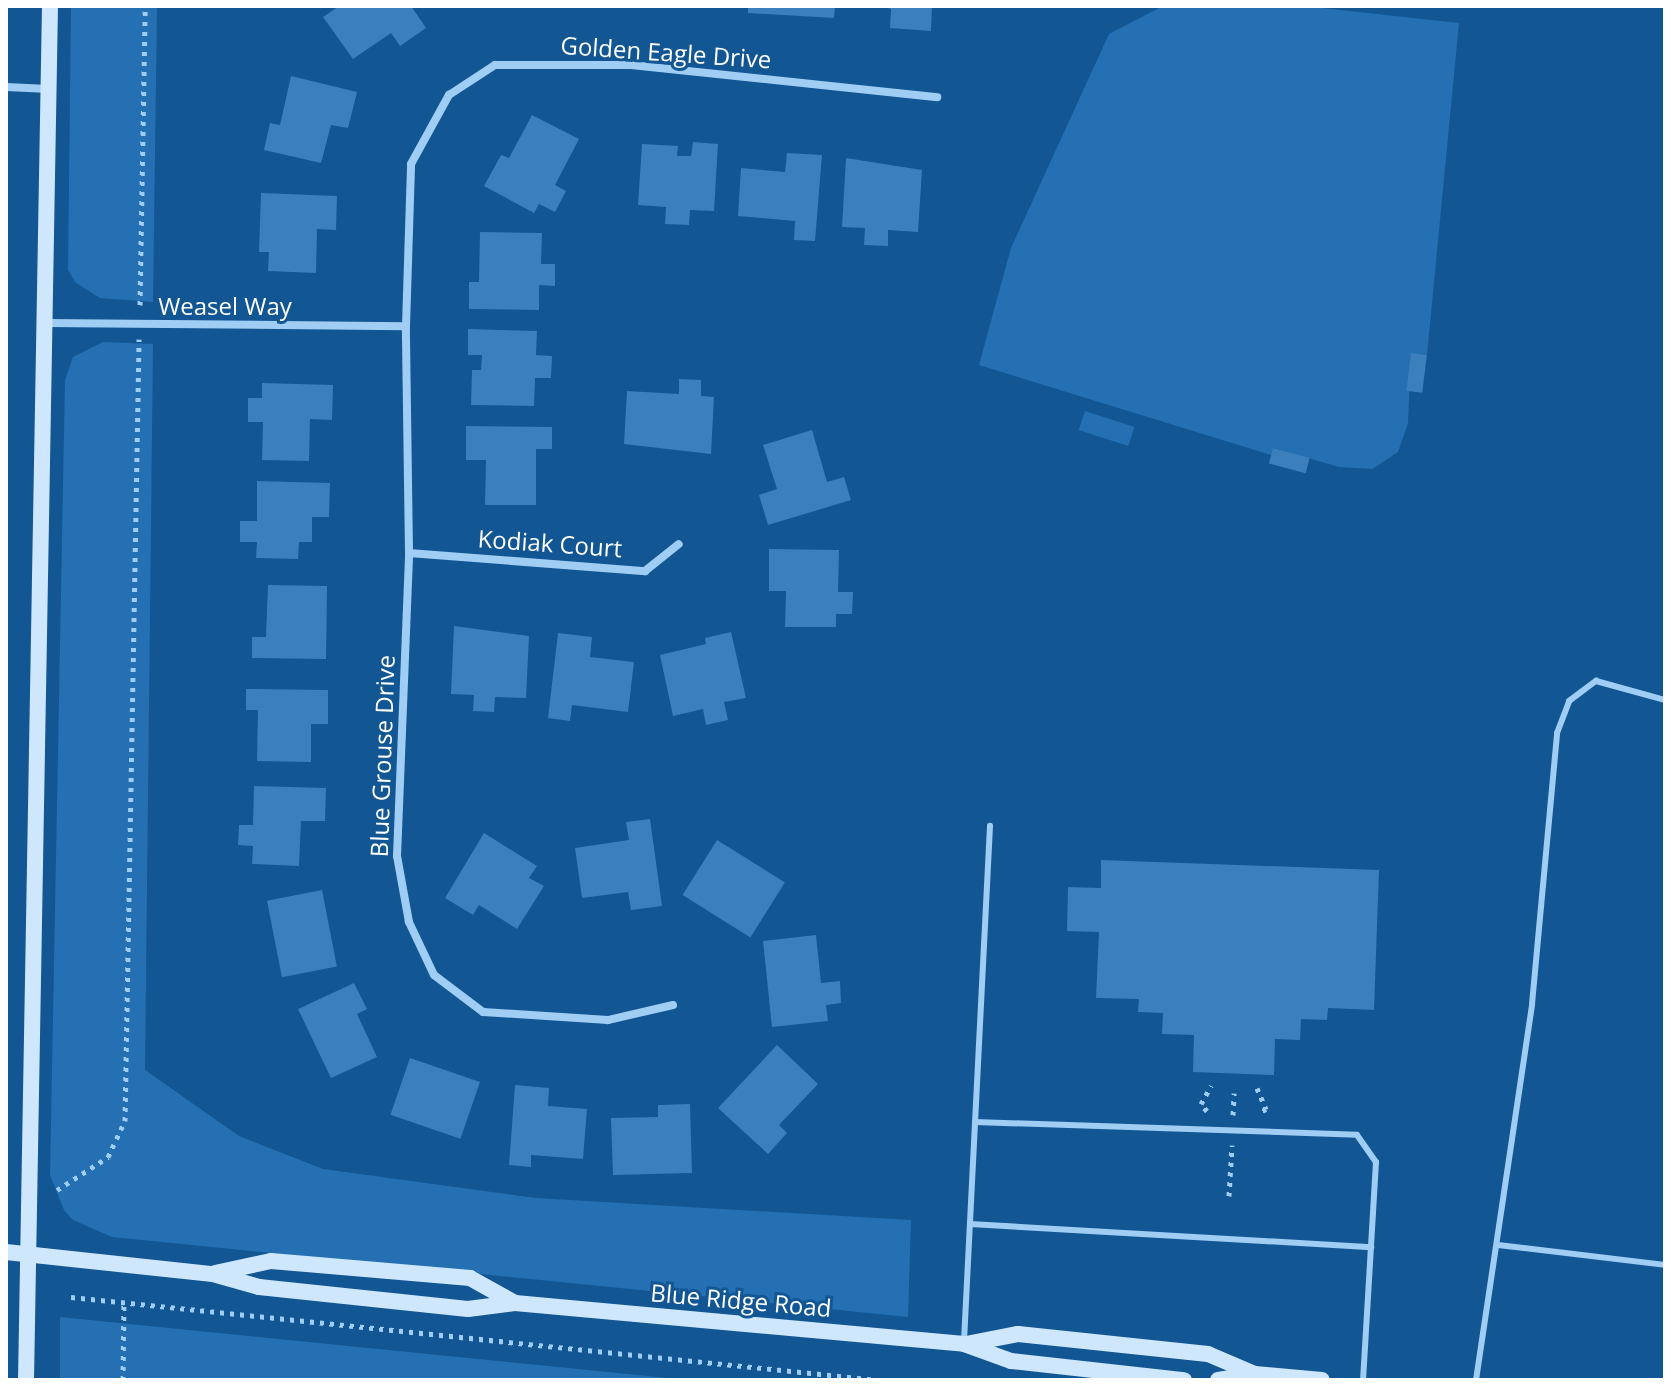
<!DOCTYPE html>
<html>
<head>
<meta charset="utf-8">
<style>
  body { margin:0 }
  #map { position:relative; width:1671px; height:1386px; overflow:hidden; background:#125694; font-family:"Open Sans",sans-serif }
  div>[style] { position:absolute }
  .green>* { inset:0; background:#2470b3; transform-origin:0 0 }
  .building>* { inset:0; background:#3b7fbc; transform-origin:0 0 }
  .path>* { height:5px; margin-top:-2.5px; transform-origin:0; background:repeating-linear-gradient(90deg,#a0cdf3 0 4px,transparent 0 10px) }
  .lane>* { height:6px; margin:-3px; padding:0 3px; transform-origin:3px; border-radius:3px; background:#a0cdf3 }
  .street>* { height:8px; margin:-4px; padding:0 4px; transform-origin:4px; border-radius:4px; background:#a0cdf3 }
  .secondary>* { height:16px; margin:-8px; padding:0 8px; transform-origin:8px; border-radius:8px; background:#cfe7fc }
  span { translate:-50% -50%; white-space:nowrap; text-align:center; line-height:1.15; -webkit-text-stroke:6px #125694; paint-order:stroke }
  .street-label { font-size:24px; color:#fff }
  .frame { position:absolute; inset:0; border:8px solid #fff; pointer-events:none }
</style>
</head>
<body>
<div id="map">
  <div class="green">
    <div style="clip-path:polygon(71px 6px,157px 6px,153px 302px,100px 298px,75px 282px,68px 270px)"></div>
    <div style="clip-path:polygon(1163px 6px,1304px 6px,1459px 23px,1427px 355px,1411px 354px,1408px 423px,1398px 452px,1372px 469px,1339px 467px,1274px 448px,1271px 455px,979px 365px,1011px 248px,1109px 34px)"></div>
    <div style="clip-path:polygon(103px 342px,153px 344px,145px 1070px,239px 1136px,323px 1169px,536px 1198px,911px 1220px,908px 1317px,112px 1237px,73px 1220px,64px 1210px,50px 1175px,65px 380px,73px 357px)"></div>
    <div style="left:1085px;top:411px;width:52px;height:20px;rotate:18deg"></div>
    <div style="clip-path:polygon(60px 1317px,687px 1380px,60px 1380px)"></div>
  </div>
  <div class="building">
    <div style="clip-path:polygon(339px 6px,411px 6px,426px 28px,400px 46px,391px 33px,353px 59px,323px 17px)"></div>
    <div style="clip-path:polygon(748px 6px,835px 6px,834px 18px,748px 13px)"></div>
    <div style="clip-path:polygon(883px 6px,932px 6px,931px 31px,890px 28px,891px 9px)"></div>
    <div style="clip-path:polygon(291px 76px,357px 92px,348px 128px,331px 125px,321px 163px,264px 150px,270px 123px,280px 125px)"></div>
    <div style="clip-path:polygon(532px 115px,579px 139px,555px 185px,566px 191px,555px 212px,539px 204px,534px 213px,484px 186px,501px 155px,509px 158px)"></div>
    <div style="clip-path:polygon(693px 142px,718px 144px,714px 211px,690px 210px,689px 225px,665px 224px,666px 207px,638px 205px,642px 144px,678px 146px,677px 156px,691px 156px)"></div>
    <div style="clip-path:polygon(787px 153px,822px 155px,815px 241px,794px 240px,795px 221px,738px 216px,741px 168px,785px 172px)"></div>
    <div style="clip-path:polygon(846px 158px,922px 170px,918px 232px,888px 230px,888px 246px,864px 245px,865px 228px,842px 227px)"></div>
    <div style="clip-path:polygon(261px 193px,337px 196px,336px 230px,317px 229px,316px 273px,268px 271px,269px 252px,259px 252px)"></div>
    <div style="clip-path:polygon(480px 232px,542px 233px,541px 264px,555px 264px,555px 286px,539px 285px,539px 310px,469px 309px,469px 282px,479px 282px)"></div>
    <div style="clip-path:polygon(468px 329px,537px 331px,536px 355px,552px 356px,551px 378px,535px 378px,534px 406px,471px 405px,472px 370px,481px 370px,482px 355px,468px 355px)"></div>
    <div style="left:1411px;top:353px;width:16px;height:38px;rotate:7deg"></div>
    <div style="clip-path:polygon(679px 379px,701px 380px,701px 396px,714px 397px,711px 454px,624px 444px,627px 391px,679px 394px)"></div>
    <div style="clip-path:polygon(262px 383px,333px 385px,332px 420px,310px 419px,309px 461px,262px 460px,263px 422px,248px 422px,248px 398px,262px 398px)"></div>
    <div style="clip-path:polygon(466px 426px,552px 427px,552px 449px,536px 449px,536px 505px,485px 505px,486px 460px,466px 460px)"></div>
    <div style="clip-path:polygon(812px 430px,827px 482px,844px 477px,851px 500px,768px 525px,759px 495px,777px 489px,763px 445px)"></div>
    <div style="left:1273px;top:448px;width:38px;height:16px;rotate:15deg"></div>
    <div style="clip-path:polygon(257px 481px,330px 483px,329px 517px,312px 517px,312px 542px,299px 542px,298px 559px,256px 558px,257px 542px,240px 542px,240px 521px,257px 521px)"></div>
    <div style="clip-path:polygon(769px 549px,839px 550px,838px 592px,853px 592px,852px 614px,836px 614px,836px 627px,785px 627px,786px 591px,769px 591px)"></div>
    <div style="clip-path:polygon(268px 585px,327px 586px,326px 659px,252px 658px,252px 637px,266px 637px)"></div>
    <div style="clip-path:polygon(454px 626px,529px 636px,526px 698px,495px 697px,494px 712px,473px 711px,474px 695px,451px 694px)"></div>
    <div style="clip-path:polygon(731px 632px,746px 698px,724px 702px,728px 720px,706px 725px,703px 709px,673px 716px,660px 655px,706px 644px,705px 638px)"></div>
    <div style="clip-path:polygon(558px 633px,592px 637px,590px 657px,634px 662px,628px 712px,572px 705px,570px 721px,548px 718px)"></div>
    <div style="clip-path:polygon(246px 689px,328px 690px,328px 724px,311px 724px,311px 762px,257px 761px,258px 710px,246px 710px)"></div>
    <div style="clip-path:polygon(254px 786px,326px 788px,325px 821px,301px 821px,299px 866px,252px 864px,253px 846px,238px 845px,239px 825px,253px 825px)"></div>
    <div style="clip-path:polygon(650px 819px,662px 906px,631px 910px,628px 892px,582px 898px,575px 848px,629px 840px,626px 822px)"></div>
    <div style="clip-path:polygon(484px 833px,537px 866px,529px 878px,544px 886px,517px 929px,479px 905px,473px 915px,445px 898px)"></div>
    <div style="left:717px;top:840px;width:80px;height:65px;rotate:32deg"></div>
    <div style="clip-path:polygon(1101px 860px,1379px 870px,1374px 1010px,1328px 1008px,1327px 1020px,1301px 1019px,1300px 1040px,1275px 1039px,1274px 1075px,1193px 1072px,1194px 1035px,1162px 1034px,1163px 1013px,1138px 1012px,1139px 999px,1096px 998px,1099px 932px,1067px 931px,1068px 887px,1101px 888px)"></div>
    <div style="left:322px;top:890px;width:78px;height:56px;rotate:79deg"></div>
    <div style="clip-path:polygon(816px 935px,821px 983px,840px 981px,841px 1003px,826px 1005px,828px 1021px,772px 1027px,763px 941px)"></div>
    <div style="clip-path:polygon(354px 983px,367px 1009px,357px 1014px,377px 1057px,331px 1078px,298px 1009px)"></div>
    <div style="clip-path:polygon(777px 1045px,818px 1084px,779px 1125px,787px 1133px,768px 1154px,718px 1108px)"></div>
    <div style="left:410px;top:1058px;width:74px;height:60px;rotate:19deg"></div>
    <div style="clip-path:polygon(515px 1085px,549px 1088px,548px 1106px,587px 1109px,583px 1159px,531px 1155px,531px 1167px,509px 1165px)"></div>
    <div style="clip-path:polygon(690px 1104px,692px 1173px,613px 1175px,611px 1118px,658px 1117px,658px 1105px)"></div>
  </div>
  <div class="path">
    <div style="left:140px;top:305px;width:299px;rotate:-89deg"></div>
    <div style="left:1257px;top:1088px;width:23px;rotate:67deg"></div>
    <div style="left:1266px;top:1109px;width:7px;rotate:153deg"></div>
    <div style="left:1207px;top:1111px;width:9px;rotate:-131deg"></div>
    <div style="left:1201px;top:1104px;width:21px;rotate:-61deg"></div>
    <div style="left:1233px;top:1115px;width:22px;rotate:-87deg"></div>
    <div style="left:57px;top:1190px;width:61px;rotate:-32.9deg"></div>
    <div style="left:108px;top:1157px;width:40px;rotate:-65deg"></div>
    <div style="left:125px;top:1121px;width:782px;rotate:-88.97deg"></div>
    <div style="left:1229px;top:1196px;width:51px;rotate:-86.6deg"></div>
    <div style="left:71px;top:1297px;width:811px;rotate:5.87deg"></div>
    <div style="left:123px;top:1380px;width:78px;rotate:-89.3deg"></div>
  </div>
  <div class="lane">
    <div style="left:975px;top:1122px;width:382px;rotate:1.9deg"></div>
    <div style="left:1357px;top:1135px;width:33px;rotate:55deg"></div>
    <div style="left:1376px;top:1162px;width:218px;rotate:93.4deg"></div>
    <div style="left:970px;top:1224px;width:402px;rotate:3.3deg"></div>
    <div style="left:1498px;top:1245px;width:168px;rotate:6.8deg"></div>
    <div style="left:964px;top:1341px;width:516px;rotate:-87.11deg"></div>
    <div style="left:1476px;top:1380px;width:380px;rotate:-81.5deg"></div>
    <div style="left:1532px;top:1004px;width:272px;rotate:-84.7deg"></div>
    <div style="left:1557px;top:733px;width:34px;rotate:-69deg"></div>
    <div style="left:1569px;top:701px;width:34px;rotate:-37deg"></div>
    <div style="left:1596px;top:681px;width:72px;rotate:15.4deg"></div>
  </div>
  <div class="street">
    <div style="left:6px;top:87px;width:43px;rotate:2.7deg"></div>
    <div style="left:45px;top:323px;width:361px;rotate:0.5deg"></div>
    <div style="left:409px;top:553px;width:237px;rotate:4.4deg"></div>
    <div style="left:645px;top:571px;width:43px;rotate:-38.5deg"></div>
    <div style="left:673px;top:1005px;width:67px;rotate:167deg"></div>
    <div style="left:608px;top:1020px;width:125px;rotate:-176.3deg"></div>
    <div style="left:483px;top:1012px;width:61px;rotate:-142.9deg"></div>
    <div style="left:434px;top:975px;width:59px;rotate:-115.3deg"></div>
    <div style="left:409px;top:922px;width:67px;rotate:-100.3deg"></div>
    <div style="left:397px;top:856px;width:303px;rotate:-87.7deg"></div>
    <div style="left:409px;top:553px;width:227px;rotate:-90.8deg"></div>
    <div style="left:406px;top:326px;width:162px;rotate:-88.2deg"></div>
    <div style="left:411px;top:164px;width:79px;rotate:-61.2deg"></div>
    <div style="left:449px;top:95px;width:55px;rotate:-33.1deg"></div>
    <div style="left:495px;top:65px;width:136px"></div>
    <div style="left:631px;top:65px;width:308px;rotate:6deg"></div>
  </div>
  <div class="secondary">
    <div style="left:6px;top:1252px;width:208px;rotate:6.1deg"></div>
    <div style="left:213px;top:1274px;width:48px;rotate:15.8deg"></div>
    <div style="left:259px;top:1287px;width:210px;rotate:6deg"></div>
    <div style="left:468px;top:1309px;width:47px;rotate:-7.3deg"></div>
    <div style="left:515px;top:1303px;width:451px;rotate:5.2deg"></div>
    <div style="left:964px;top:1344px;width:50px;rotate:19.9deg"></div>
    <div style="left:1011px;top:1361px;width:174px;rotate:6.3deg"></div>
    <div style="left:215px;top:1273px;width:57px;rotate:-12.1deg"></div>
    <div style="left:271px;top:1261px;width:200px;rotate:4.9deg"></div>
    <div style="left:470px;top:1278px;width:51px;rotate:29.1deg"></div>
    <div style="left:966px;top:1344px;width:53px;rotate:-10.9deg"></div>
    <div style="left:1018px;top:1334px;width:191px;rotate:6deg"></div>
    <div style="left:1208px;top:1354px;width:51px;rotate:23.1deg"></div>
    <div style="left:26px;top:1380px;width:1374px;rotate:-89deg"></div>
    <div style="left:1218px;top:1380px;width:37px;rotate:-9deg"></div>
    <div style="left:1255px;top:1374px;width:67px;rotate:5.1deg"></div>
  </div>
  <div class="street-label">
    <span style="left:666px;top:52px;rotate:4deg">Golden Eagle Drive</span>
    <span style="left:225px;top:306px">Weasel Way</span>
    <span style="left:550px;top:543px;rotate:4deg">Kodiak Court</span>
    <span style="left:382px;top:756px;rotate:-88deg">Blue Grouse Drive</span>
    <span style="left:741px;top:1300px;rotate:5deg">Blue Ridge Road</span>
  </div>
  <div class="frame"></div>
</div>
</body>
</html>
